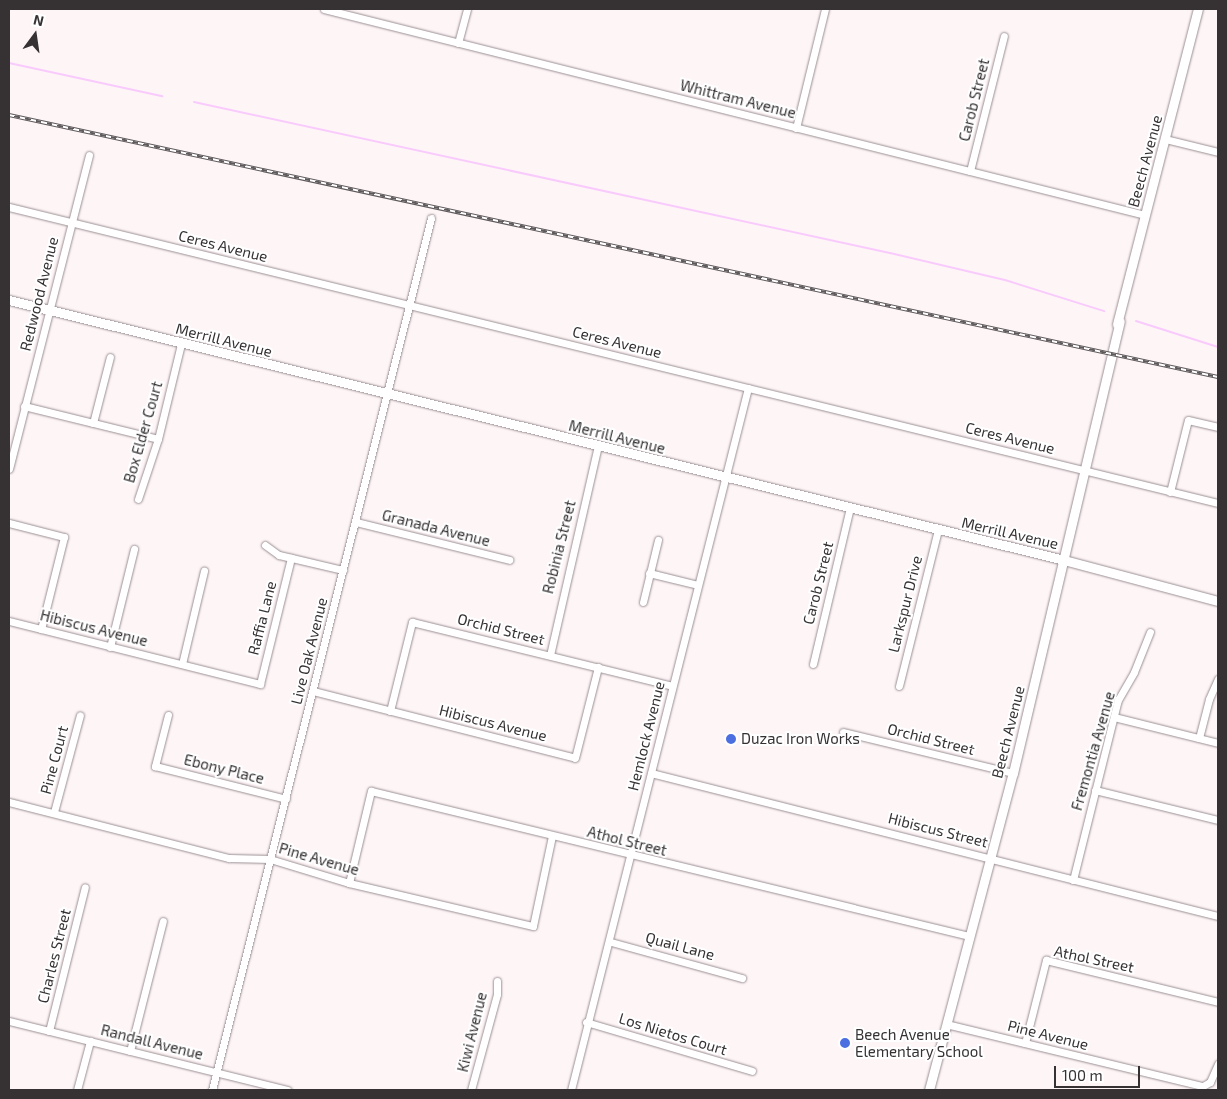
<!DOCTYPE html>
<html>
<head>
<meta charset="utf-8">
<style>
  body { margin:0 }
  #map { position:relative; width:1227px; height:1099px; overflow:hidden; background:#fef5f7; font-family:"Exo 2",sans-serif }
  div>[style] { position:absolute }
  .stream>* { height:2px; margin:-1px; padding:0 1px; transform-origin:1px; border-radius:1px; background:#f9cbfc }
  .roads { filter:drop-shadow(0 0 1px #9a8f92) drop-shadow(0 0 1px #9a8f92) }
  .minor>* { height:7px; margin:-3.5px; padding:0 3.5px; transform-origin:3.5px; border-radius:3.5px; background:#fff }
  .major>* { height:9px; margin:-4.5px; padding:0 4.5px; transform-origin:4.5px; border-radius:4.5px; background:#fff }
  .rail>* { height:4px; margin-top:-2px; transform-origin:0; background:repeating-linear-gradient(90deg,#fff 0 5.5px,#5e595b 0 11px); box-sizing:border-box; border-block:1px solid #5e595b }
  .dots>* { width:14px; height:14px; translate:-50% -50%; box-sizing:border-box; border:2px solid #fff; border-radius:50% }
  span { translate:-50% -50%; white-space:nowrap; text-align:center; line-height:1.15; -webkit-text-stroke:4px #fff; paint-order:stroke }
  .street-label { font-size:15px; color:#363233 }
  .poi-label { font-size:15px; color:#363233 }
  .left { translate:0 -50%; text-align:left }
  .frame { position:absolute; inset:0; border:10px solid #363233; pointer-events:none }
  .north { position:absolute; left:10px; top:10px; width:50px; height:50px; -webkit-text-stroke:4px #fff; paint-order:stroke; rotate:14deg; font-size:14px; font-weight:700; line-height:20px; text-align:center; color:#363233 }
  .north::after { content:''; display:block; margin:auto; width:18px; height:22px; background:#363233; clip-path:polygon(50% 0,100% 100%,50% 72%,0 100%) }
  .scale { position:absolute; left:1054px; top:1066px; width:86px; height:22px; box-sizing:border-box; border:2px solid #363233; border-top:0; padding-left:6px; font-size:15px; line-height:18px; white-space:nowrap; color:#363233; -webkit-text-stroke:4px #fff; paint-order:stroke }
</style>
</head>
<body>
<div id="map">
  <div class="stream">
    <div style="left:9px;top:63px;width:157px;rotate:12.2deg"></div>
    <div style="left:194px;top:102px;width:712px;rotate:12.24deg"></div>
    <div style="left:890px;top:253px;width:118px;rotate:13.2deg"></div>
    <div style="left:1005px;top:280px;width:104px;rotate:17.4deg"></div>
    <div style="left:1136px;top:321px;width:86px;rotate:17.6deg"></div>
  </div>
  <div class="roads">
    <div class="minor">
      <div style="left:324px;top:9px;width:846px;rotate:14.09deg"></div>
      <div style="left:458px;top:43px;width:35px;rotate:-75deg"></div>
      <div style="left:796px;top:128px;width:122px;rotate:-76.3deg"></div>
      <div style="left:1165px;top:139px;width:55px;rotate:13.8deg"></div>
      <div style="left:970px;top:171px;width:139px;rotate:-75.9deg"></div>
      <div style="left:9px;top:207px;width:1245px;rotate:13.76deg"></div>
      <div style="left:24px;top:406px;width:138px;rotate:13.8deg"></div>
      <div style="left:93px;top:423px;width:68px;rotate:-75.6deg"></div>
      <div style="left:9px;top:469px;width:324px;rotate:-75.7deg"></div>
      <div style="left:1170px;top:492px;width:74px;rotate:-76deg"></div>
      <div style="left:1188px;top:420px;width:31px;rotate:13deg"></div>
      <div style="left:138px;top:499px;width:63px;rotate:-71.6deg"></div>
      <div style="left:158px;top:439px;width:98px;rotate:-76.4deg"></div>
      <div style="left:356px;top:522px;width:158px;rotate:13.9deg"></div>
      <div style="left:9px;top:523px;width:57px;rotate:14.3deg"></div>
      <div style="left:64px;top:537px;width:95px;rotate:104deg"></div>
      <div style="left:265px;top:545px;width:17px;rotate:36deg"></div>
      <div style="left:279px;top:555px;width:66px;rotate:13.2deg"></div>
      <div style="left:649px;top:573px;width:50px;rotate:13.8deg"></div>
      <div style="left:643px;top:602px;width:64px;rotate:-76.4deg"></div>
      <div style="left:9px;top:621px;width:259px;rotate:14.1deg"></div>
      <div style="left:260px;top:684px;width:130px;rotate:-76.2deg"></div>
      <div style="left:110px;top:647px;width:101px;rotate:-76.2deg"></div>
      <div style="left:550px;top:655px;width:214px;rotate:-77.1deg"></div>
      <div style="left:182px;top:664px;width:96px;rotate:-76.7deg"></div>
      <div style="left:813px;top:664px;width:160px;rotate:-76.7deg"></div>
      <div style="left:899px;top:686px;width:161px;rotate:-76deg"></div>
      <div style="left:313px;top:691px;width:270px;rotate:14.3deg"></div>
      <div style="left:575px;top:758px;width:94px;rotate:-75.8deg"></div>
      <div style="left:390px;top:711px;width:92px;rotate:-76.1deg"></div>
      <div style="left:412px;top:622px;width:268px;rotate:13.8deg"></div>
      <div style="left:168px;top:715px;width:53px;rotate:104.3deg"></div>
      <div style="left:155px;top:766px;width:135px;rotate:14.1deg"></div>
      <div style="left:1114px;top:717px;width:107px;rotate:14deg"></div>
      <div style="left:843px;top:732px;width:175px;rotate:13.6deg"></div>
      <div style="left:1199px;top:738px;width:40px;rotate:-75.6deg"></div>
      <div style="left:1209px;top:699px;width:22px;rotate:-66deg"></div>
      <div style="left:651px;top:773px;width:585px;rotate:14.16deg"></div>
      <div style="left:1095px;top:790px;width:127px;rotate:13.7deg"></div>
      <div style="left:9px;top:802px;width:227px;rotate:14.3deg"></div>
      <div style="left:229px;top:858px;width:41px;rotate:1.4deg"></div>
      <div style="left:270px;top:859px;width:83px;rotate:16.9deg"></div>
      <div style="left:349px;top:883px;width:189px;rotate:13.2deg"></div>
      <div style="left:533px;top:926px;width:92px;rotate:-78.1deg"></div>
      <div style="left:54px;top:812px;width:100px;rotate:-75deg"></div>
      <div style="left:1073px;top:880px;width:186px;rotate:-76deg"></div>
      <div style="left:1118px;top:700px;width:32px;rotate:-60deg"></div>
      <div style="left:1134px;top:672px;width:43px;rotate:-68.2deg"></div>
      <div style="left:349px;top:883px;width:95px;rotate:-76.6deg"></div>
      <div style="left:371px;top:791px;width:615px;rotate:13.63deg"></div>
      <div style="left:611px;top:942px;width:136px;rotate:15.4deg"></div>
      <div style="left:9px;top:1021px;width:287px;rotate:13.9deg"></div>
      <div style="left:586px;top:1022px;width:173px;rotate:16.4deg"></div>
      <div style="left:946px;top:1024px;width:264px;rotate:13.6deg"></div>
      <div style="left:1203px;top:1086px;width:8px;rotate:-30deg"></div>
      <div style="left:1210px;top:1082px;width:20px;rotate:-66deg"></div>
      <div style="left:49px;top:1031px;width:148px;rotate:-76deg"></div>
      <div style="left:1025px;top:1043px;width:86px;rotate:-75.8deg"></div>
      <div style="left:1046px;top:960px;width:177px;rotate:13.7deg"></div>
      <div style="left:130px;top:1051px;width:134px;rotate:-75.8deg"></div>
      <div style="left:77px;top:1090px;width:51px;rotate:-75.1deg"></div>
      <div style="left:212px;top:1090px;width:899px;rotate:-75.9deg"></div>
      <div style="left:471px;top:1090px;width:99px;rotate:-74.8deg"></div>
      <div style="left:497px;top:994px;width:13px;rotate:-90deg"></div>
      <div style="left:571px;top:1090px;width:724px;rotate:-75.85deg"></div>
    </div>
    <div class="major">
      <div style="left:9px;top:300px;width:1087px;rotate:13.84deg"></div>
      <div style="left:1064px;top:560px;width:159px;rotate:14.9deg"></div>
      <div style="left:1117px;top:324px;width:325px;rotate:-75.6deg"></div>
      <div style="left:929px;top:1090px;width:328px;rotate:-75.2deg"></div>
      <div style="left:1013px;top:773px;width:464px;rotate:-76.7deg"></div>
    </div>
  </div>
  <div class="rail">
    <div style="left:9px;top:115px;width:1237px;rotate:12.23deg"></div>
  </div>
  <div class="dots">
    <div style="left:731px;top:739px;background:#4b6ee1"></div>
    <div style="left:845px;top:1043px;background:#4b6ee1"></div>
  </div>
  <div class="street-label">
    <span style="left:738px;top:99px;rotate:14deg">Whittram Avenue</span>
    <span style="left:974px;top:100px;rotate:-76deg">Carob Street</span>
    <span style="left:1145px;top:161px;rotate:-75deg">Beech Avenue</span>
    <span style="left:223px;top:246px;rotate:14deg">Ceres Avenue</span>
    <span style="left:39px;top:294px;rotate:-76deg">Redwood Avenue</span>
    <span style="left:224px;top:340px;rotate:14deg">Merrill Avenue</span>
    <span style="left:617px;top:342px;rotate:14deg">Ceres Avenue</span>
    <span style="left:143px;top:432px;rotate:-74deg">Box Elder Court</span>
    <span style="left:617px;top:437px;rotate:14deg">Merrill Avenue</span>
    <span style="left:1010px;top:438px;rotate:14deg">Ceres Avenue</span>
    <span style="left:436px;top:528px;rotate:14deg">Granada Avenue</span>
    <span style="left:1010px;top:533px;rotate:13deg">Merrill Avenue</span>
    <span style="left:559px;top:547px;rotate:-76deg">Robinia Street</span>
    <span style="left:818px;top:583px;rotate:-76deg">Carob Street</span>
    <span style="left:905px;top:604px;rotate:-76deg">Larkspur Drive</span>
    <span style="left:262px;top:618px;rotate:-76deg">Raffia Lane</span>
    <span style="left:94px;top:628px;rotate:14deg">Hibiscus Avenue</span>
    <span style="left:501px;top:629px;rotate:14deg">Orchid Street</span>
    <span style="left:309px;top:651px;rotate:-76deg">Live Oak Avenue</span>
    <span style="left:493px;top:723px;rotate:14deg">Hibiscus Avenue</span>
    <span style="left:1008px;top:732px;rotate:-76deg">Beech Avenue</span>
    <span style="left:646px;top:736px;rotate:-76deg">Hemlock Avenue</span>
    <span style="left:931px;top:739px;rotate:14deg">Orchid Street</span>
    <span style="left:1093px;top:751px;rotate:-74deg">Fremontia Avenue</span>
    <span style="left:54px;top:760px;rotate:-75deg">Pine Court</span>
    <span style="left:224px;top:769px;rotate:14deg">Ebony Place</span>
    <span style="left:938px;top:830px;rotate:14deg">Hibiscus Street</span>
    <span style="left:627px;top:841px;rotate:14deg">Athol Street</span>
    <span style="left:319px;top:859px;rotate:16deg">Pine Avenue</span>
    <span style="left:680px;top:946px;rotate:15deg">Quail Lane</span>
    <span style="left:54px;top:956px;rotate:-76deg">Charles Street</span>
    <span style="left:1094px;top:959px;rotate:12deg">Athol Street</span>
    <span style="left:472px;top:1032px;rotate:-76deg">Kiwi Avenue</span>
    <span style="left:673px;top:1034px;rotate:17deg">Los Nietos Court</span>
    <span style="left:1048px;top:1035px;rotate:14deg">Pine Avenue</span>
    <span style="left:152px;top:1042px;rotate:14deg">Randall Avenue</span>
  </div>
  <div class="poi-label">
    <span class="left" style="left:741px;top:739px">Duzac Iron Works</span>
    <span class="left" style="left:855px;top:1043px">Beech Avenue<br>Elementary School</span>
  </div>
  <div class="frame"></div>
  <div class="north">N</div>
  <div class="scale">100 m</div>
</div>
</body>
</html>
